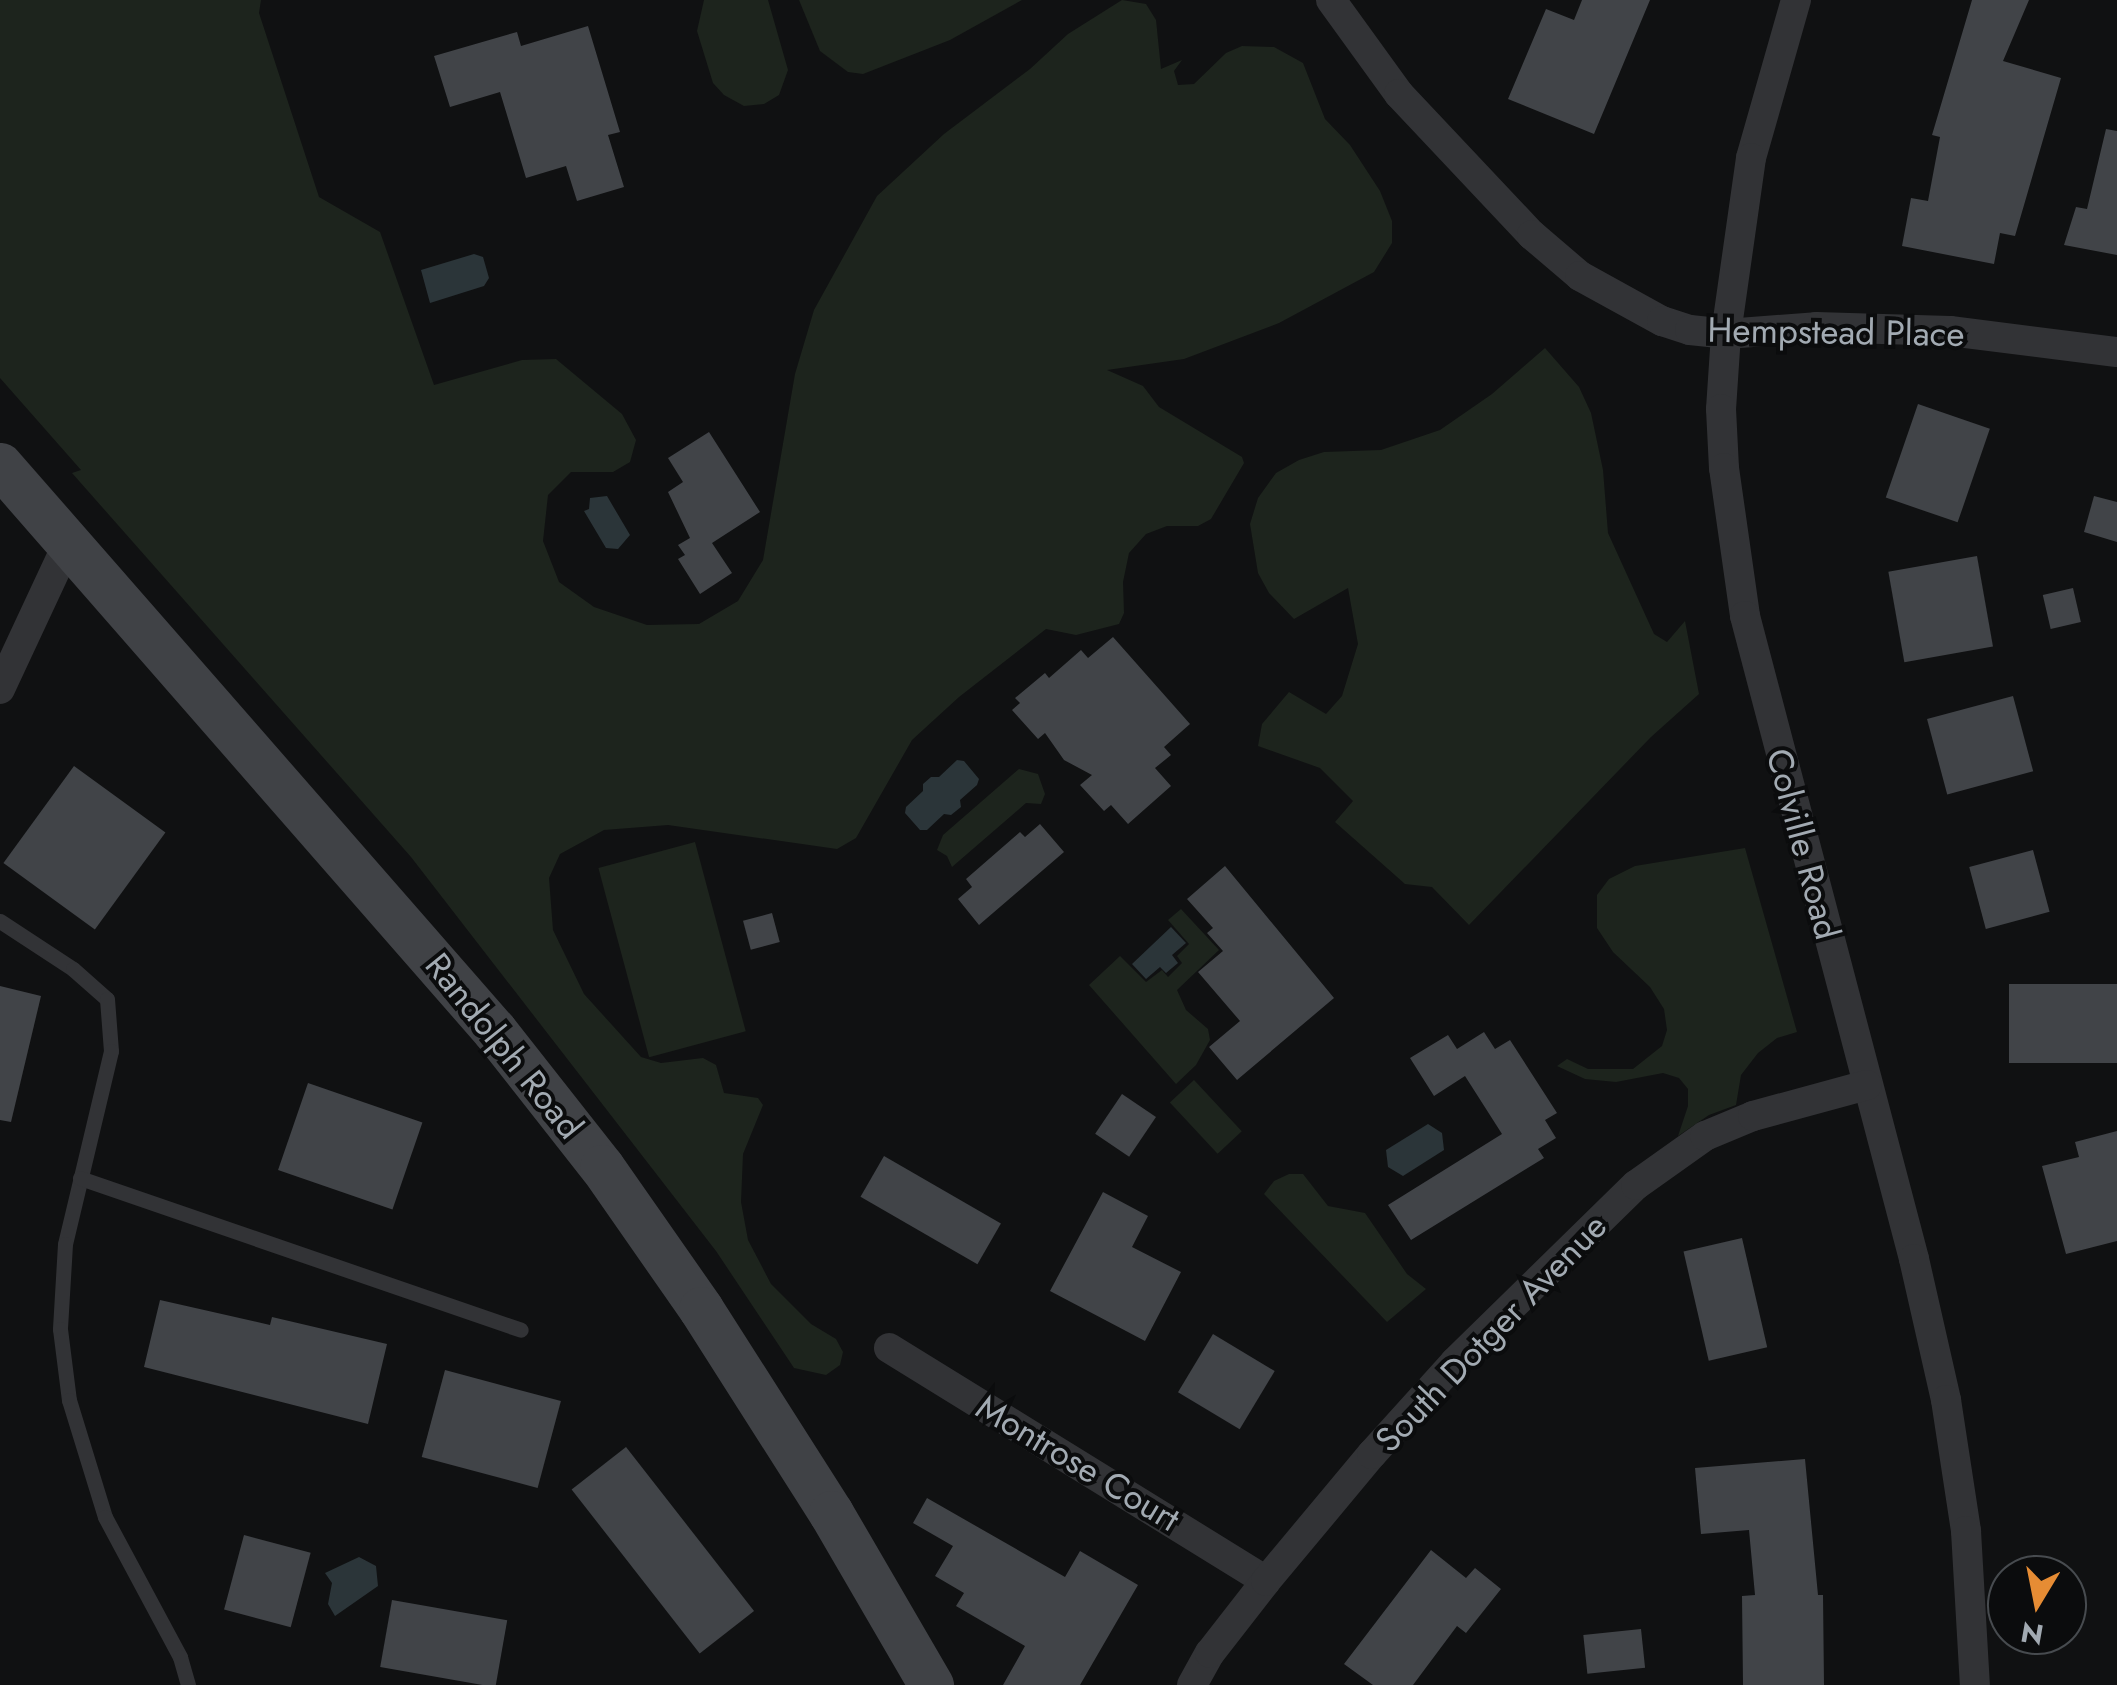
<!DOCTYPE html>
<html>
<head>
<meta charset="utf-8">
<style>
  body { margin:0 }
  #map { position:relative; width:2117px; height:1685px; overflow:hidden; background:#101112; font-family:Jost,sans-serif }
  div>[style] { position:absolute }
  .green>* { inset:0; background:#1d241d; transform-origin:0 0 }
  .water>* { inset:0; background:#2b3539 }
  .building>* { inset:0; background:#414448; transform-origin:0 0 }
  .service>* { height:15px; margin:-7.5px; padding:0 7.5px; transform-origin:7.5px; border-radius:7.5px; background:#323336 }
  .minor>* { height:30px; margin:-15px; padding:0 15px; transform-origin:15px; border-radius:15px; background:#323336 }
  .secondary>* { height:45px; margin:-22.5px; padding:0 22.5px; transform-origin:22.5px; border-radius:22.5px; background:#404246 }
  span { translate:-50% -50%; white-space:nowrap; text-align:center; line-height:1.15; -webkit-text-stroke:8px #0b0c0d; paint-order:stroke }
  .street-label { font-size:35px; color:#a2aab2 }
  .north { position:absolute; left:1987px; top:1555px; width:100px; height:100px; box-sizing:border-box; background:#0b0c0d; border:2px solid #474b4f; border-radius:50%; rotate:190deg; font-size:28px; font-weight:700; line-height:40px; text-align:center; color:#a2aab2 }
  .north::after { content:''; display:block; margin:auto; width:35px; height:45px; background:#e68c34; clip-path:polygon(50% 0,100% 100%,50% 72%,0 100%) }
</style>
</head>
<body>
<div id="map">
  <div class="green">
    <div style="clip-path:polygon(0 0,261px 0,259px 13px,319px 197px,380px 232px,434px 385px,522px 360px,556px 359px,622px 414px,636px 440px,630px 462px,613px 472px,571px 472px,548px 495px,543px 541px,559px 582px,594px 607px,647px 625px,699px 624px,738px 601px,763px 560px,795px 374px,814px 310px,877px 196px,944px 134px,1030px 69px,1068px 34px,1122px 0,1146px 4px,1156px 20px,1161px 69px,1182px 60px,1174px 71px,1178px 85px,1194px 84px,1226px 53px,1242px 46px,1274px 47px,1303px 63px,1325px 119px,1350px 145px,1380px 191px,1392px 221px,1392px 243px,1374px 272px,1279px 323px,1184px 359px,1107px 370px,1143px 386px,1159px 407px,1242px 457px,1244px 463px,1211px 519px,1198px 526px,1167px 526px,1146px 534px,1129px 553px,1123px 582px,1124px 613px,1119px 624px,1076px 635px,1046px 629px,959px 697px,912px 740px,856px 838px,837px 849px,668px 825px,604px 830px,560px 854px,549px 878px,553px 930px,584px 994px,641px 1057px,661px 1063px,703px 1058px,716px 1065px,724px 1093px,758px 1098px,763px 1105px,743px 1154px,741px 1202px,748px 1240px,771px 1284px,811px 1324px,836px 1339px,843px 1352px,840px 1365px,826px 1375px,794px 1368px,716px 1251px,411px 857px,72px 473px,81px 470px,0 378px)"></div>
    <div style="clip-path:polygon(704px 0,768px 0,788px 70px,779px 95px,764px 104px,744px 106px,724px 95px,713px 83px,697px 31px)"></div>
    <div style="clip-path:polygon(799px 0,1022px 0,950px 40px,863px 74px,848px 72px,820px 51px)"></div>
    <div style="clip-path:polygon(1545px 348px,1579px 387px,1591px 413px,1603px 470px,1608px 533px,1654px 634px,1667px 642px,1685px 621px,1699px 694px,1651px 737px,1469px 925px,1432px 887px,1405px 884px,1335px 822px,1353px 801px,1320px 768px,1258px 746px,1262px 724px,1289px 692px,1326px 714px,1342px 696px,1358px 644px,1348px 588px,1294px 619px,1269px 593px,1258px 573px,1250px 524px,1258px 498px,1276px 473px,1299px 460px,1324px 452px,1381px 450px,1440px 430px,1492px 394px)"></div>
    <div style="clip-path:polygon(1019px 769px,1038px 774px,1045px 794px,1041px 804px,1026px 803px,952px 867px,947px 856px,937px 850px,943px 835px)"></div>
    <div style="left:695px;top:842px;width:196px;height:100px;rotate:75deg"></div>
    <div style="clip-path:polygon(1745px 848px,1797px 1032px,1777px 1038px,1758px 1053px,1741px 1075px,1736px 1105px,1709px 1115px,1678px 1136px,1688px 1106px,1688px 1089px,1679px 1078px,1663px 1073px,1616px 1082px,1585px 1079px,1557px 1066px,1567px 1059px,1588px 1069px,1633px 1069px,1662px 1046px,1667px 1030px,1664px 1009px,1650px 987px,1613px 952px,1597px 928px,1597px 895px,1609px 879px,1635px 866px)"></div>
    <div style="clip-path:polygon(1181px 909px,1219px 950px,1177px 990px,1186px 1010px,1208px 1029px,1210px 1040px,1196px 1065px,1176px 1084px,1089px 985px,1120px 956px,1146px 982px,1162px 970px,1168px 977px,1182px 963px,1177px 956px,1189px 944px,1168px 920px)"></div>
    <div style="left:1194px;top:1080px;width:70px;height:33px;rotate:47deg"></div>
    <div style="clip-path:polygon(1289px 1174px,1303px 1174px,1328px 1206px,1365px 1213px,1407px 1274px,1426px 1289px,1387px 1322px,1264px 1194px,1274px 1181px)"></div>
  </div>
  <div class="water">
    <div style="clip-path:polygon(474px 254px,483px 257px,489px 278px,484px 286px,430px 303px,421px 270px)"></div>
    <div style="clip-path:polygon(607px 496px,630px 535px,618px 549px,606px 548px,584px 511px,589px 509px,590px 498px)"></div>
    <div style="clip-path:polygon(957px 760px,964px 761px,979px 779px,977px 785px,960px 800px,961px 807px,951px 815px,944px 814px,927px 830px,920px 830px,905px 813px,906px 807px,923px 791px,923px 784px,931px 777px,939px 777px)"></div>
    <div style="clip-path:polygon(1171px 927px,1186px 943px,1172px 955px,1178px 963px,1166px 973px,1160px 967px,1146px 979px,1132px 964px)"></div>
    <div style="clip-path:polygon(1428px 1124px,1442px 1133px,1444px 1150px,1403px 1176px,1388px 1167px,1386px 1150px)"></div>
    <div style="clip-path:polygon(359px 1557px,376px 1566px,378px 1586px,335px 1616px,328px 1604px,332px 1583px,325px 1573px)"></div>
  </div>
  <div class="building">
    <div style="clip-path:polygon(1582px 0,1650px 0,1594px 134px,1508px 99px,1546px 9px,1574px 20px)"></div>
    <div style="clip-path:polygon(1972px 0,2029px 0,2003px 61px,2061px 78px,2015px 236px,2000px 233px,1994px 264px,1902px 246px,1911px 198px,1928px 201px,1940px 137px,1932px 135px)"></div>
    <div style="clip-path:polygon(588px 26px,620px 132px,608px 135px,624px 187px,577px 201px,566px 166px,526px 178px,500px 92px,450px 107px,434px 56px,517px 32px,521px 46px)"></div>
    <div style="clip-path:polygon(2106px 129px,2117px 131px,2117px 255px,2064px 245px,2076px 207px,2087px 209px)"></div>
    <div style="left:1918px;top:404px;width:76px;height:99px;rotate:19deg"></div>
    <div style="clip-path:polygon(709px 432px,760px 512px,712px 543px,732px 573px,700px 594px,678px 559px,685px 555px,678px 545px,690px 538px,668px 492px,683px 482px,668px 458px)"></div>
    <div style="clip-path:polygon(2094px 496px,2117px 502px,2117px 542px,2084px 532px)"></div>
    <div style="left:1977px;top:556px;width:92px;height:90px;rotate:80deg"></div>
    <div style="left:2073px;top:588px;width:35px;height:31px;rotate:77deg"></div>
    <div style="clip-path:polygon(1113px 637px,1190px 724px,1164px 747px,1171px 755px,1155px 768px,1171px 786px,1128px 824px,1111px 805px,1104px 811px,1080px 785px,1092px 775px,1064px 760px,1045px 733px,1038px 739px,1012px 710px,1020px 703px,1015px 698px,1045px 673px,1049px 678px,1081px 650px,1088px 658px)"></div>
    <div style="left:2013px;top:696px;width:78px;height:89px;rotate:75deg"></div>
    <div style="left:74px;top:766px;width:113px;height:120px;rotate:36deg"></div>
    <div style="clip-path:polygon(1040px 824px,1064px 852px,979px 925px,958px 899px,972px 887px,966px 879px,1020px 832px,1025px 837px)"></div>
    <div style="left:2033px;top:850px;width:64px;height:66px;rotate:75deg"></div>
    <div style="clip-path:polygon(1225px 866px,1334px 998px,1237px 1080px,1209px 1047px,1240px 1021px,1198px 972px,1223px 951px,1207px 933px,1213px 928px,1187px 899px)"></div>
    <div style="left:772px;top:913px;width:30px;height:30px;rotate:75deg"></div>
    <div style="left:2117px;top:984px;width:79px;height:108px;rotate:90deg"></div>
    <div style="clip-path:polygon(0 986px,41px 996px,11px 1122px,0 1120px)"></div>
    <div style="clip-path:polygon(1484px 1032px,1495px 1049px,1510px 1040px,1557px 1113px,1545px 1120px,1556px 1138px,1538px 1149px,1544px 1158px,1411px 1240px,1388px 1205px,1502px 1134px,1465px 1076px,1434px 1096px,1410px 1058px,1448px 1035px,1457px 1049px)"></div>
    <div style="left:308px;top:1083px;width:121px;height:92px;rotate:19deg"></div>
    <div style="left:1122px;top:1094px;width:41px;height:48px;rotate:34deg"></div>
    <div style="clip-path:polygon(2117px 1131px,2117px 1241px,2066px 1254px,2042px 1166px,2079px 1157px,2075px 1142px)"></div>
    <div style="left:884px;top:1156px;width:135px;height:47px;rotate:30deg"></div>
    <div style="clip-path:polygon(1103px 1192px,1148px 1216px,1132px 1247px,1181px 1272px,1145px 1341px,1050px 1291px)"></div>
    <div style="left:1742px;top:1238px;width:112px;height:60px;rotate:77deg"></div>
    <div style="clip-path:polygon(160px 1300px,270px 1325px,272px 1317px,387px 1344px,368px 1424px,144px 1367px)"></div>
    <div style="left:1213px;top:1334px;width:72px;height:68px;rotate:31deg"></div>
    <div style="left:445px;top:1370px;width:120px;height:90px;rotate:15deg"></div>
    <div style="left:626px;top:1447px;width:208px;height:69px;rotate:52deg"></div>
    <div style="clip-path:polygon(1805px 1459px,1818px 1595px,1823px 1595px,1824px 1685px,1743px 1685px,1742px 1596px,1755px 1595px,1749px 1530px,1701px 1534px,1695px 1468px)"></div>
    <div style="clip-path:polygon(927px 1498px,1065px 1577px,1080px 1551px,1138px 1585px,1080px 1685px,1003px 1685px,1025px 1646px,956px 1606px,964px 1593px,935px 1576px,953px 1546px,913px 1523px)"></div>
    <div style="left:244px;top:1535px;width:69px;height:77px;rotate:15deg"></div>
    <div style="clip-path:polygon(1431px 1550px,1466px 1578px,1475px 1568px,1501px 1589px,1466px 1633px,1457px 1626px,1413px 1685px,1373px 1685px,1344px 1664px)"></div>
    <div style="left:392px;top:1600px;width:117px;height:68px;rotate:10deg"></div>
    <div style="left:1641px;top:1629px;width:39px;height:58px;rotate:84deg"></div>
  </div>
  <div class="service">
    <div style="left:0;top:921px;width:87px;rotate:33.3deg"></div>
    <div style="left:73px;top:969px;width:45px;rotate:41.4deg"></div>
    <div style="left:107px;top:999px;width:52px;rotate:85.6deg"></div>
    <div style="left:111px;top:1051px;width:198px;rotate:103.4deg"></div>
    <div style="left:65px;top:1244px;width:85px;rotate:93.4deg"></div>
    <div style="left:60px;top:1329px;width:72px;rotate:82.8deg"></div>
    <div style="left:69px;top:1400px;width:122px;rotate:72.9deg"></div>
    <div style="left:105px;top:1517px;width:159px;rotate:61.8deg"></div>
    <div style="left:180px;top:1657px;width:29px;rotate:74deg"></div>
    <div style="left:80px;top:1178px;width:466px;rotate:19deg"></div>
  </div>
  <div class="minor">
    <div style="left:1331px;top:0;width:116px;rotate:54.1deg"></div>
    <div style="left:1399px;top:94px;width:194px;rotate:46.7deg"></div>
    <div style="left:1532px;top:235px;width:63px;rotate:40.5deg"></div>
    <div style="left:1580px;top:276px;width:94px;rotate:28.8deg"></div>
    <div style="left:1662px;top:321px;width:29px;rotate:18deg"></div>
    <div style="left:1690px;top:330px;width:36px;rotate:6deg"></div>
    <div style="left:1726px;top:334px;width:90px;rotate:-4.4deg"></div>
    <div style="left:1816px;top:327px;width:134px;rotate:1.7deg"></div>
    <div style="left:1950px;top:331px;width:168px;rotate:7.2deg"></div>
    <div style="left:1796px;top:0;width:164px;rotate:105.9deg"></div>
    <div style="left:1751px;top:158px;width:178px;rotate:98.1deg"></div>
    <div style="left:1726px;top:334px;width:75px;rotate:93.8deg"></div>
    <div style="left:1721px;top:409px;width:59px;rotate:87.1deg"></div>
    <div style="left:1724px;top:468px;width:149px;rotate:81.9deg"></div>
    <div style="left:1745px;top:616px;width:665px;rotate:75.27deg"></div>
    <div style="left:1914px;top:1259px;width:145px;rotate:77.2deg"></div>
    <div style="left:1946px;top:1400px;width:133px;rotate:81.3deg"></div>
    <div style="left:1966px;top:1531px;width:154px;rotate:86.7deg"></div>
    <div style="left:0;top:689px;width:161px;rotate:-65deg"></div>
    <div style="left:889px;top:1348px;width:443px;rotate:31.7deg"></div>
    <div style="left:1192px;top:1685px;width:37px;rotate:-61deg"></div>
    <div style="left:1210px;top:1653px;width:91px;rotate:-52.1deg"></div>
    <div style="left:1266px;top:1581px;width:165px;rotate:-50.2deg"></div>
    <div style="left:1372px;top:1454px;width:124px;rotate:-47.9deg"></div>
    <div style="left:1455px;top:1362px;width:253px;rotate:-44.4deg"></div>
    <div style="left:1636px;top:1185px;width:85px;rotate:-35.4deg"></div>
    <div style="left:1705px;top:1136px;width:52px;rotate:-22.6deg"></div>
    <div style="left:1753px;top:1116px;width:118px;rotate:-15.2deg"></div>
  </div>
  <div class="secondary">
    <div style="left:0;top:465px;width:751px;rotate:48.84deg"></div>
    <div style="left:494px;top:1030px;width:174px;rotate:51.8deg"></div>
    <div style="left:602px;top:1167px;width:173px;rotate:55.1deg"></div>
    <div style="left:701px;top:1309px;width:242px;rotate:57.5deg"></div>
    <div style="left:831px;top:1513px;width:199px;rotate:59.8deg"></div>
  </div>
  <div class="street-label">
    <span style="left:1836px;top:332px;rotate:1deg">Hempstead Place</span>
    <span style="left:1803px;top:844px;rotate:75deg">Colville Road</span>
    <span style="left:504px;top:1046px;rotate:51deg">Randolph Road</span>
    <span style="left:1491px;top:1333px;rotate:-46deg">South Dotger Avenue</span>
    <span style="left:1078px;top:1463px;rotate:31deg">Montrose Court</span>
  </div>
  <div class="north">N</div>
</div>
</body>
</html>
